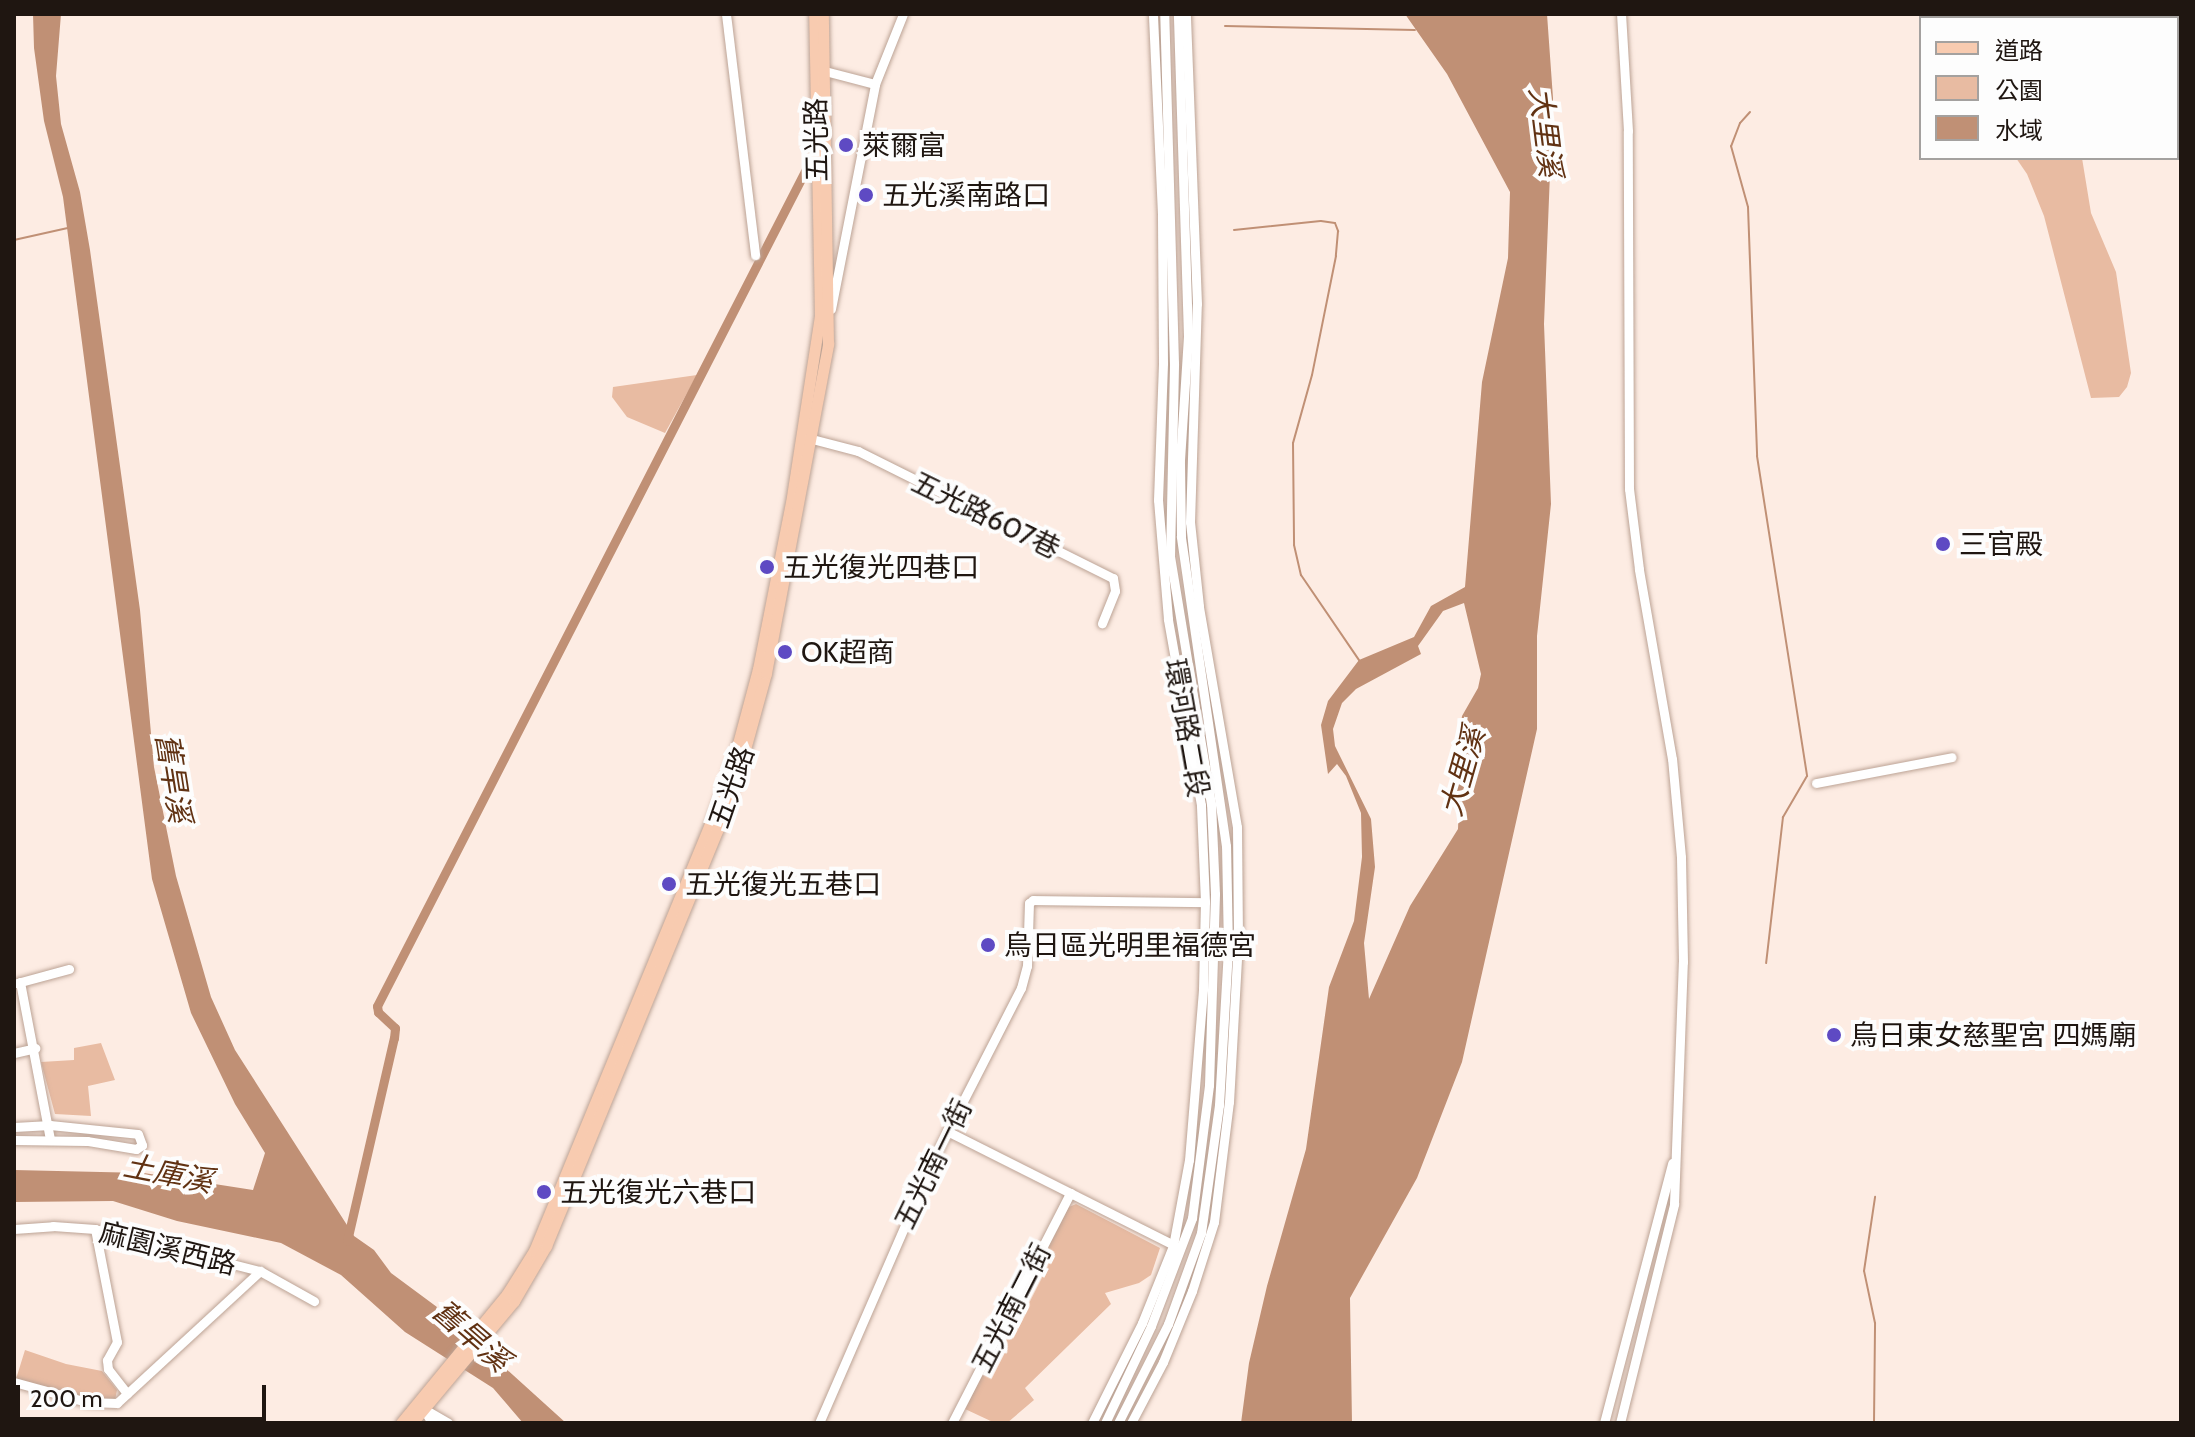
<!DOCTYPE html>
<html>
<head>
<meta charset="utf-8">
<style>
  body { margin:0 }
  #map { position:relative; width:2195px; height:1437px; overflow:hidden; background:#fdece3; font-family:Cabin,"Noto Sans TC",sans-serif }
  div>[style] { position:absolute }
  .green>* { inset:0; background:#e8bba2 }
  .water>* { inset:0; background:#c09075 }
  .stream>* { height:2px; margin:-1px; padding:0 1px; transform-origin:1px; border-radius:1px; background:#c09075 }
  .canal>* { height:9px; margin:-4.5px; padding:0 4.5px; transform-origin:4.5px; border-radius:4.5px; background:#c09075 }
  .roads { filter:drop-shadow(0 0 2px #bca395) drop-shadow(0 0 2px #bca395) }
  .minor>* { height:9px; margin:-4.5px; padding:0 4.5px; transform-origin:4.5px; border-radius:4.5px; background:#fff }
  .major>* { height:11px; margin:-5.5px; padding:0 5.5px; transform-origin:5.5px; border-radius:5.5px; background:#f8cbb0 }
  .dots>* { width:22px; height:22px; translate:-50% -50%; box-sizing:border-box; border:4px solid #fdfdfd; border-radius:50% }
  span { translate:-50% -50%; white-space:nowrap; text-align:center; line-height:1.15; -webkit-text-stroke:8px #fdfdfd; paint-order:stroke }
  .street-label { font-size:28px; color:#1f1611 }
  .poi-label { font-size:28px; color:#1f1611 }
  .left { translate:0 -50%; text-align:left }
  .water-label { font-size:30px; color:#613213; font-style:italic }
  .frame { position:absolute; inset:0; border:16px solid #1f1611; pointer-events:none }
  .legend { position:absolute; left:1919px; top:16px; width:260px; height:144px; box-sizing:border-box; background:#fdfdfd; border:2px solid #a4a19f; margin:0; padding:10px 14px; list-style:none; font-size:24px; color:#1f1611 }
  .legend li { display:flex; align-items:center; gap:16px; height:40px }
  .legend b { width:40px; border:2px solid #a4a19f }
  .scale { position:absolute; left:16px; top:1385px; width:250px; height:36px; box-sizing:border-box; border:4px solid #1f1611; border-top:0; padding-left:10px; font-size:24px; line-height:28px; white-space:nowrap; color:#1f1611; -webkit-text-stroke:6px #fdfdfd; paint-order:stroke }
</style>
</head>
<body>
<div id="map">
  <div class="green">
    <div style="clip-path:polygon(2016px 158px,2082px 158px,2091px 213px,2116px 272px,2131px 373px,2127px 387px,2119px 397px,2091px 398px,2044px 216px,2027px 174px)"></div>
    <div style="clip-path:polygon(697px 375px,665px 433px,627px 417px,612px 397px,613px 387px)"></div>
    <div style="clip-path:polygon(101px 1043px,115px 1080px,88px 1086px,91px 1116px,55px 1114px,41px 1062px,74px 1060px,74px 1048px)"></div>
    <div style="clip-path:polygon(1076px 1204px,1160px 1248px,1151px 1275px,1139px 1283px,1105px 1293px,1111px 1304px,1025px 1388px,1034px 1400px,1007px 1423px,995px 1423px,965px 1409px,1069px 1207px)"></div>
    <div style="clip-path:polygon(25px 1350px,66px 1364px,102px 1371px,117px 1390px,115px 1400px,93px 1401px,16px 1379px)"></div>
  </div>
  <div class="water">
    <div style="clip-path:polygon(33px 14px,61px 14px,56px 76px,61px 124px,80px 192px,90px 250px,140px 610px,154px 767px,176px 876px,211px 997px,235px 1050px,354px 1236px,374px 1250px,391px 1273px,441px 1310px,566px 1423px,523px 1423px,493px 1388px,405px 1332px,341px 1275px,281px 1243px,177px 1221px,113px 1201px,14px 1202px,14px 1170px,144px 1173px,253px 1190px,265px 1153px,235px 1104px,191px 1013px,152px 879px,63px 197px,44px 121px,34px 48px)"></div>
    <div style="clip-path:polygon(evenodd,1405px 14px,1547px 14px,1553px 98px,1544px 324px,1551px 504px,1537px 636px,1537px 729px,1462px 1062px,1417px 1178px,1350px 1298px,1352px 1423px,1241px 1423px,1249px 1363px,1267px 1286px,1306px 1149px,1329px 987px,1354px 921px,1362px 857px,1361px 813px,1346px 776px,1337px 764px,1328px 774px,1321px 725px,1328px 701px,1359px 660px,1414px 637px,1431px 606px,1465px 587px,1482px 382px,1508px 258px,1510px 192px,1447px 74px,1405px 14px,1464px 603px,1481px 674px,1478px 688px,1462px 716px,1453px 788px,1459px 802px,1458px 829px,1410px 906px,1369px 999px,1364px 943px,1375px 867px,1371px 819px,1335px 746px,1333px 729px,1342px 703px,1356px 689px,1421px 654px,1418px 646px,1443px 611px,1464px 603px)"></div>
  </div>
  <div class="stream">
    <div style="left:1225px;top:26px;width:190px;rotate:1.2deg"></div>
    <div style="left:1750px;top:112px;width:15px;rotate:132deg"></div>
    <div style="left:1740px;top:123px;width:25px;rotate:111deg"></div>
    <div style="left:1731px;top:146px;width:63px;rotate:74.4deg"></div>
    <div style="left:1748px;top:207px;width:249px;rotate:87.9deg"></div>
    <div style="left:1757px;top:456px;width:324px;rotate:81.1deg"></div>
    <div style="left:1807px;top:776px;width:48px;rotate:120.3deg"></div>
    <div style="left:1783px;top:817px;width:147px;rotate:96.6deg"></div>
    <div style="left:1234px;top:230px;width:87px;rotate:-5.9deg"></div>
    <div style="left:1321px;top:221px;width:14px;rotate:8deg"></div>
    <div style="left:1335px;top:223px;width:9px;rotate:69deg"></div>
    <div style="left:1338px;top:231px;width:25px;rotate:95deg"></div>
    <div style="left:1336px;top:256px;width:121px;rotate:101.4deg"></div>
    <div style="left:1312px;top:375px;width:71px;rotate:105.6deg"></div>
    <div style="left:1293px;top:443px;width:102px;rotate:89.4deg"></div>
    <div style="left:1294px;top:545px;width:31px;rotate:77deg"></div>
    <div style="left:1301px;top:575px;width:103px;rotate:55.7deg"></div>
    <div style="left:14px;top:240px;width:55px;rotate:-12.5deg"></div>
    <div style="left:1874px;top:1423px;width:100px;rotate:-89.4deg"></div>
    <div style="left:1875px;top:1323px;width:53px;rotate:-101.9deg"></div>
    <div style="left:1864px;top:1271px;width:75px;rotate:-81.5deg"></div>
  </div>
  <div class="canal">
    <div style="left:347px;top:1241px;width:208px;rotate:-77deg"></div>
    <div style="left:394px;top:1038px;width:10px;rotate:-84deg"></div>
    <div style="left:395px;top:1028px;width:23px;rotate:-137deg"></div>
    <div style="left:378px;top:1012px;width:6px;rotate:-99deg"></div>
    <div style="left:377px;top:1006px;width:941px;rotate:-62.86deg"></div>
  </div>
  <div class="roads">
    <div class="minor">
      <div style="left:726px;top:14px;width:243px;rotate:83.1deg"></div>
      <div style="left:821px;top:70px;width:56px;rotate:14.5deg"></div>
      <div style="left:831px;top:309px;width:229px;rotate:-78.9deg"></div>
      <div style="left:875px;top:84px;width:75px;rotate:-68.2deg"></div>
      <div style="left:812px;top:439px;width:48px;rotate:14.6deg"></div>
      <div style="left:858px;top:451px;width:285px;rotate:26.5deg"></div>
      <div style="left:1113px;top:578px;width:13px;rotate:81deg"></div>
      <div style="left:1115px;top:591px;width:35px;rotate:112deg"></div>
      <div style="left:1816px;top:783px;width:138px;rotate:-10.8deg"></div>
      <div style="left:20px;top:982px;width:160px;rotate:79.2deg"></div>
      <div style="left:17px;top:983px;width:54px;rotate:-15.1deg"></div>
      <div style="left:14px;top:1053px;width:22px;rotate:-13deg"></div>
      <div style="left:14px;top:1127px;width:36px;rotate:-3deg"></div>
      <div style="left:50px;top:1125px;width:88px;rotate:5.8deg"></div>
      <div style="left:138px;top:1134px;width:12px;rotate:70deg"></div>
      <div style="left:142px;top:1145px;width:7px;rotate:146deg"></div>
      <div style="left:136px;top:1149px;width:50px;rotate:-170.7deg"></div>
      <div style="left:87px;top:1141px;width:73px;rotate:-179.2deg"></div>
      <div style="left:947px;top:1131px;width:256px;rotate:26.7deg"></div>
      <div style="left:14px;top:1229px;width:39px;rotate:-4deg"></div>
      <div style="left:53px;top:1226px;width:42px;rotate:4.1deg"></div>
      <div style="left:95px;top:1229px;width:170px;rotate:14.3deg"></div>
      <div style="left:260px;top:1271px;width:62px;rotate:29.1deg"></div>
      <div style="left:95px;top:1229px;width:115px;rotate:79deg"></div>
      <div style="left:117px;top:1342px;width:21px;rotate:119deg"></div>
      <div style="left:107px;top:1360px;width:9px;rotate:84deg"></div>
      <div style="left:108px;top:1369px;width:31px;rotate:52deg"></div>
      <div style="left:14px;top:1382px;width:76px;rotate:15.3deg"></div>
      <div style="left:87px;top:1402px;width:30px;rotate:2deg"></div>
      <div style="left:117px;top:1403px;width:195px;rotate:-42.7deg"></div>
      <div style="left:423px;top:1408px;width:17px;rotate:59deg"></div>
      <div style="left:424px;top:1409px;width:28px;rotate:30deg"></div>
      <div style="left:819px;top:1423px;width:296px;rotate:-66.5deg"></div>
      <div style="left:937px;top:1152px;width:184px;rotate:-62.9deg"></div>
      <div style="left:1021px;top:988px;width:23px;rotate:-75deg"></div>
      <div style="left:1027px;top:966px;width:63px;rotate:-88.2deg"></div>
      <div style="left:1029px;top:903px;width:5px;rotate:-37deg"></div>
      <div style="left:1033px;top:900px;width:172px;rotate:0.7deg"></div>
      <div style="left:952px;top:1423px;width:259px;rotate:-62.8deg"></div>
      <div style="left:1092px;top:1423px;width:112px;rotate:-63.4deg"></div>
      <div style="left:1142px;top:1323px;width:83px;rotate:-68.1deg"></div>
      <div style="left:1173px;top:1246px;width:87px;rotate:-79.5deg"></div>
      <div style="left:1189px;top:1160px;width:172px;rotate:-85.3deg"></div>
      <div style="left:1203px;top:989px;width:87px;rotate:-88.7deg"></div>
      <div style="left:1205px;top:902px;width:97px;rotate:-92.4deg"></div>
      <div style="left:1201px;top:805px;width:189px;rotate:-100.1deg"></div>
      <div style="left:1168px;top:619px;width:119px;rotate:-94.8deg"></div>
      <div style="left:1158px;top:500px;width:137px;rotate:-87.9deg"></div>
      <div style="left:1163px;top:363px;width:149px;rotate:-90.4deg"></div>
      <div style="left:1162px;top:214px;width:200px;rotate:-92.6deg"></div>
      <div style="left:1105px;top:1423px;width:107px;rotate:-64.6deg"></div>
      <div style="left:1151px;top:1326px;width:116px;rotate:-69.2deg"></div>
      <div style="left:1192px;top:1218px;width:134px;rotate:-82.7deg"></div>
      <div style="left:1209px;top:1085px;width:191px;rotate:-88.2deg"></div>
      <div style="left:1215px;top:894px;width:90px;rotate:-92.5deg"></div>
      <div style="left:1211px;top:804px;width:250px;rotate:-99.4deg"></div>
      <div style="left:1170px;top:557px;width:194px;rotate:-88.8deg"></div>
      <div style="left:1174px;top:363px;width:349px;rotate:-91.6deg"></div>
      <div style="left:1118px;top:1423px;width:111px;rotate:-63.2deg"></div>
      <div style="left:1168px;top:1324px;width:97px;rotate:-70.1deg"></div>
      <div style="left:1201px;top:1233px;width:129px;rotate:-82deg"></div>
      <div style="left:1219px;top:1105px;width:157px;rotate:-86.7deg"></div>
      <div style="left:1228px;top:948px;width:102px;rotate:-91.1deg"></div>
      <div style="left:1226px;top:846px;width:313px;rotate:-98.3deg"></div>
      <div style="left:1181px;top:536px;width:76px;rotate:-90.8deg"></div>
      <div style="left:1180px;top:460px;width:124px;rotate:-86.3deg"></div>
      <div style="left:1188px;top:336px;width:322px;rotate:-91.8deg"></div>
      <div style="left:1131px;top:1423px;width:69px;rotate:-62.3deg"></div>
      <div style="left:1163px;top:1362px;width:77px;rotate:-67.8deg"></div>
      <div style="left:1192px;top:1291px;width:72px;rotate:-72.3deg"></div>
      <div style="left:1214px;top:1222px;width:121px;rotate:-82.9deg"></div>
      <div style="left:1229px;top:1102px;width:162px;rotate:-86.8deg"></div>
      <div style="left:1238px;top:940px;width:113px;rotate:-90.5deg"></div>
      <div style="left:1237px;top:827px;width:224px;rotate:-99.8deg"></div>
      <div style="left:1199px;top:606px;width:84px;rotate:-96.1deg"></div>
      <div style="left:1190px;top:522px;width:218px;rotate:-88.2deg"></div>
      <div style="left:1197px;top:304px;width:290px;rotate:-92.2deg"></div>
      <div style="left:1604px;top:1423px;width:269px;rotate:-75.3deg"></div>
      <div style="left:1620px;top:1423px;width:226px;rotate:-76.1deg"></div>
      <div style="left:1674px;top:1204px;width:242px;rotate:-87.9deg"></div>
      <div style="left:1683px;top:962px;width:105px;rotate:-91.1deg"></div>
      <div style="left:1681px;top:857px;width:98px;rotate:-95.2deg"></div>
      <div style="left:1672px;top:759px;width:193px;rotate:-99.9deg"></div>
      <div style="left:1639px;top:569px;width:81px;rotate:-97.1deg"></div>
      <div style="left:1629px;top:489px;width:358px;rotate:-90.2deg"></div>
      <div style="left:1628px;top:131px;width:117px;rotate:-93.4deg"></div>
    </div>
    <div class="major">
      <div style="left:401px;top:1423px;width:167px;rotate:-50.6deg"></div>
      <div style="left:507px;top:1294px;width:51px;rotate:-57.9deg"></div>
      <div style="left:534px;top:1251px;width:461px;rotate:-67.6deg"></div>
      <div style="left:710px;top:825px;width:78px;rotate:-70.6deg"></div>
      <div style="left:736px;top:751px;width:85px;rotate:-75deg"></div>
      <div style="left:758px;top:669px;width:169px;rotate:-78.8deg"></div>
      <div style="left:791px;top:503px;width:190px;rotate:-81.2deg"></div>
      <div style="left:820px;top:315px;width:301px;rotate:-91.1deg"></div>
      <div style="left:412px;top:1423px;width:159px;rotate:-50.1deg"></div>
      <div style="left:514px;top:1301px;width:64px;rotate:-59.8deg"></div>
      <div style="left:546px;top:1246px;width:451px;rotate:-67.6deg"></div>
      <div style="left:718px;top:829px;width:80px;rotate:-71.1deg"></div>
      <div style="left:744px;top:753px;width:83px;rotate:-74.6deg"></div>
      <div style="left:766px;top:673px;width:335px;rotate:-79.3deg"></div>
      <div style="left:828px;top:344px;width:330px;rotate:-90.9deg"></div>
    </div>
  </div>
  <div class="dots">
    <div style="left:846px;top:145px;background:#5e4ac3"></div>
    <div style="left:866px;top:195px;background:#5e4ac3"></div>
    <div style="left:1943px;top:544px;background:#5e4ac3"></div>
    <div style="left:767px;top:567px;background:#5e4ac3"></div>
    <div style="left:785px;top:652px;background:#5e4ac3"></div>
    <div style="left:669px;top:884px;background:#5e4ac3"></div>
    <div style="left:988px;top:945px;background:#5e4ac3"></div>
    <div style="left:1834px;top:1035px;background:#5e4ac3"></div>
    <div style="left:544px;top:1192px;background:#5e4ac3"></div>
  </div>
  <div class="street-label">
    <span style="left:816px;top:140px;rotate:-91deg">五光路</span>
    <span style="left:986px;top:515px;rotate:26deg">五光路607巷</span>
    <span style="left:1187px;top:728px;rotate:80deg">環河路二段</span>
    <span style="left:731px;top:787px;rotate:-71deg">五光路</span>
    <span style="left:933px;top:1164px;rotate:-64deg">五光南一街</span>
    <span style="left:168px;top:1248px;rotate:14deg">麻園溪西路</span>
    <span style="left:1011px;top:1308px;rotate:-63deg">五光南二街</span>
  </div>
  <div class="poi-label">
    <span class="left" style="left:862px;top:145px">萊爾富</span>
    <span class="left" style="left:882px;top:195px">五光溪南路口</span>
    <span class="left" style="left:1959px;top:544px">三官殿</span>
    <span class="left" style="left:783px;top:567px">五光復光四巷口</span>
    <span class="left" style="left:801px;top:652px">OK超商</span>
    <span class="left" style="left:685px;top:884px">五光復光五巷口</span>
    <span class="left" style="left:1004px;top:945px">烏日區光明里福德宮</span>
    <span class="left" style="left:1850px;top:1035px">烏日東女慈聖宮 四媽廟</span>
    <span class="left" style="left:560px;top:1192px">五光復光六巷口</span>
  </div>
  <div class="water-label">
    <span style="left:1545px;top:132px;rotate:83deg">大里溪</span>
    <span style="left:1463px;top:772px;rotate:-74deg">大里溪</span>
    <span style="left:173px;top:778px;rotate:81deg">舊旱溪</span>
    <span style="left:168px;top:1174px;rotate:11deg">土庫溪</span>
    <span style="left:471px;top:1336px;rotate:41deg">舊旱溪</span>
  </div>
  <div class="frame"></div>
  <ul class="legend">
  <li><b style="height:10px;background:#f8cbb0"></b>道路</li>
  <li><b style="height:22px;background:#e8bba2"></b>公園</li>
  <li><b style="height:22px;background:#c09075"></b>水域</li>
  </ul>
  <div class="scale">200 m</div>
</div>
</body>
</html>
